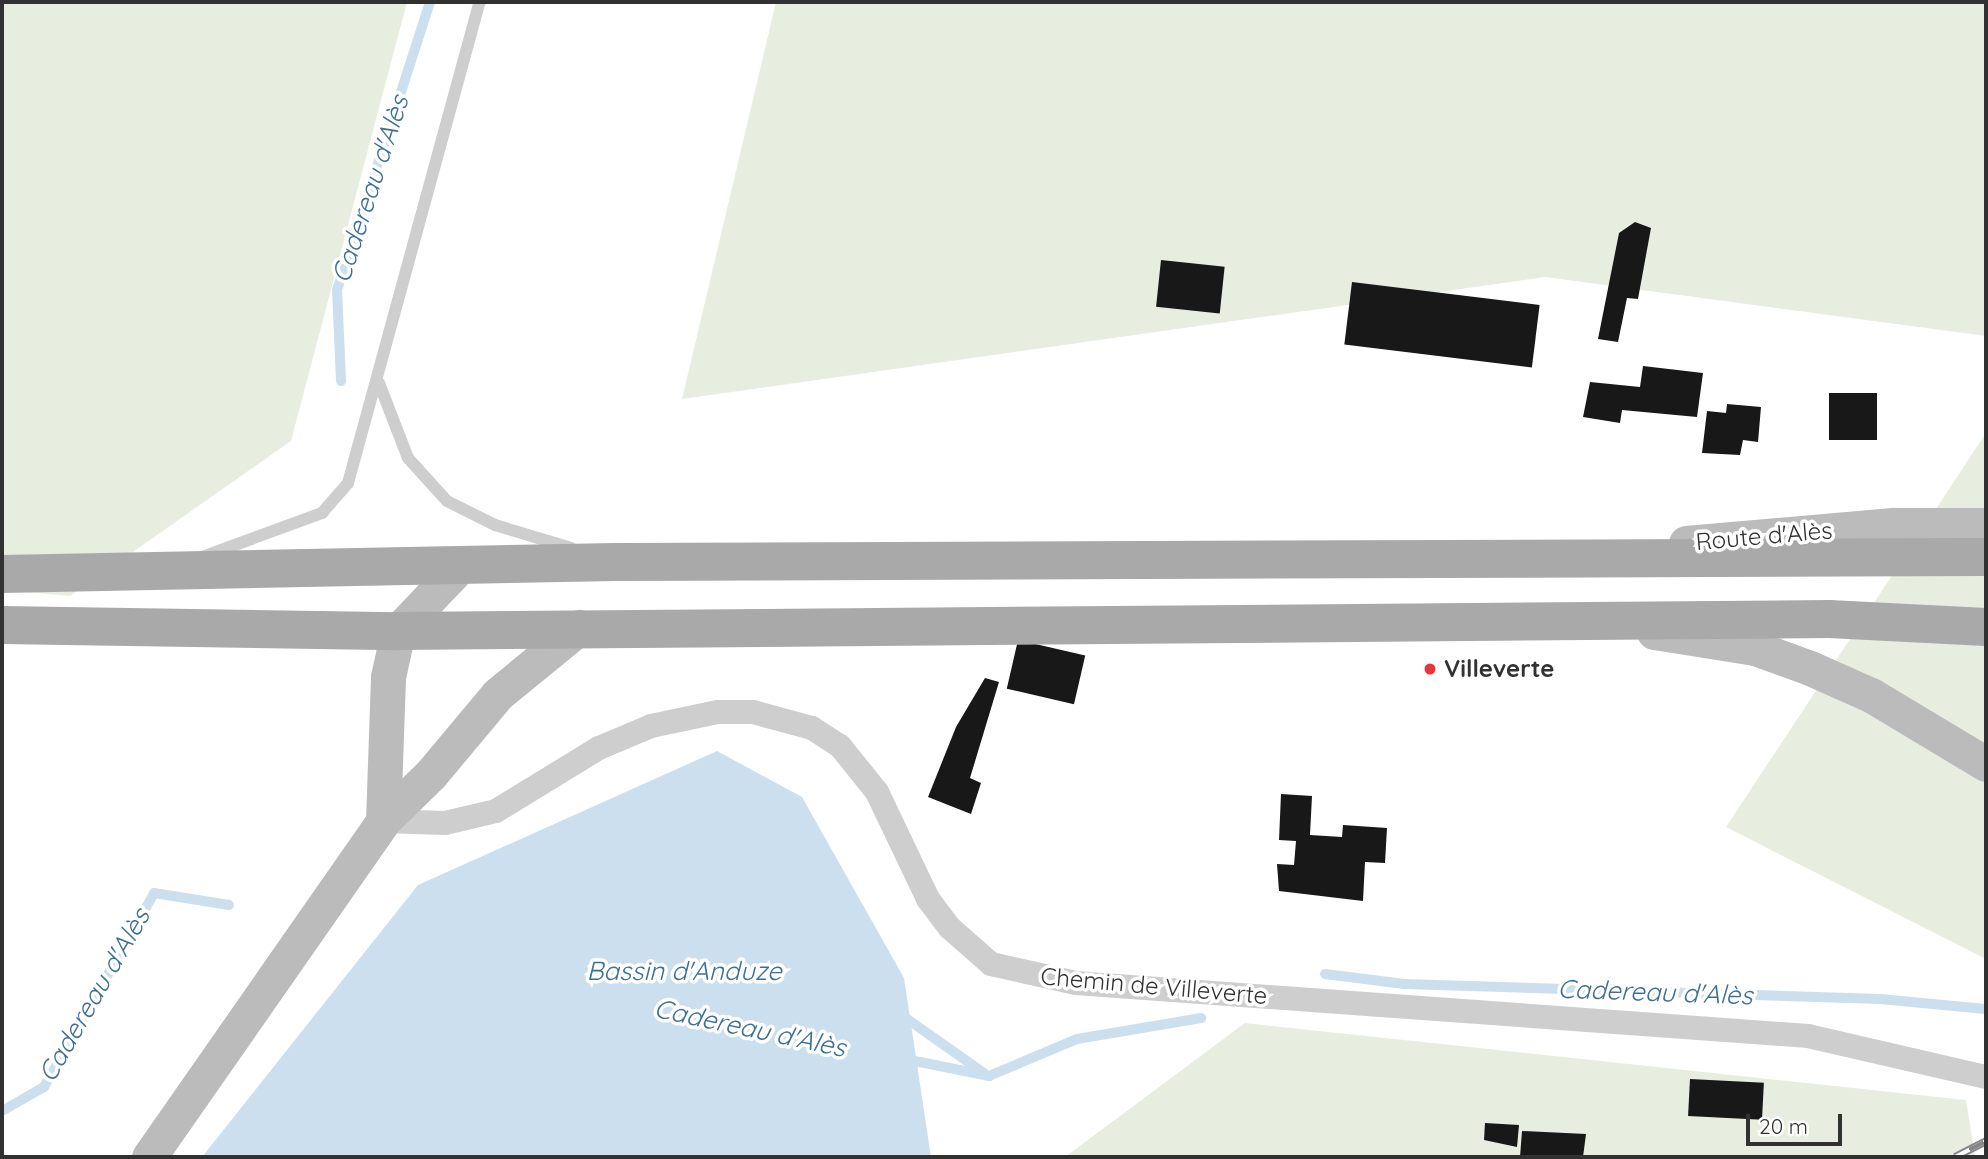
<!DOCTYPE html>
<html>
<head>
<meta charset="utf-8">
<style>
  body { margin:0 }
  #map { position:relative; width:1988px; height:1159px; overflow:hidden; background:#fff; font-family:Quicksand,sans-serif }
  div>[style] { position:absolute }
  .green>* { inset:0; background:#e7eee0 }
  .water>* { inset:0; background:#ccdfee }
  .stream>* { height:10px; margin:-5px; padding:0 5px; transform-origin:5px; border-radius:5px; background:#ccdfee }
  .building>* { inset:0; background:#181818; transform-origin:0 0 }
  .service>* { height:12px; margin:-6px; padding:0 6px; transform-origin:6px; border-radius:6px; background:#cecece }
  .minor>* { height:24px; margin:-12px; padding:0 12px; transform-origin:12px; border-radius:12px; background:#cecece }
  .secondary>* { height:35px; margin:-17.5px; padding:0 17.5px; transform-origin:17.5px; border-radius:17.5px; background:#bbb }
  .primary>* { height:38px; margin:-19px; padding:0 19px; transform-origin:19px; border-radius:19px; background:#a9a9a9 }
  .rail>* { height:8px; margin-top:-4px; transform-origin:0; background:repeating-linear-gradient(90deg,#fff 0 16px,#868686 0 32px); box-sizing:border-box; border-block:2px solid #868686 }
  .dots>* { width:19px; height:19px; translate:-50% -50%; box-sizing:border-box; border:4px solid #fff; border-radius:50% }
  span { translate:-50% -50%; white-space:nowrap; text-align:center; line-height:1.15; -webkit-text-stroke:7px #fff; paint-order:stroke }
  .street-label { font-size:24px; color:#313131 }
  .poi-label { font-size:24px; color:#313131; font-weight:700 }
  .left { translate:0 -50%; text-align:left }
  .water-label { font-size:26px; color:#3d7096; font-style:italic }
  .frame { position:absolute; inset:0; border:4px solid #313131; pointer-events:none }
  .scale { position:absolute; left:1746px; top:1114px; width:96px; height:32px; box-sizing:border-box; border:4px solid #313131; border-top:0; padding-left:9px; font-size:21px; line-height:24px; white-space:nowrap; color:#313131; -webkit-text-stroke:5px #fff; paint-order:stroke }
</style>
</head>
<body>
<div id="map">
  <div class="green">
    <div style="clip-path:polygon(2px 2px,407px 2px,291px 441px,70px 596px,2px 590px)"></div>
    <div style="clip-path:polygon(776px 2px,1986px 2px,1986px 336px,1545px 277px,682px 399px)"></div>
    <div style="clip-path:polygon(1986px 433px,1986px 959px,1726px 827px)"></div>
    <div style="clip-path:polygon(1245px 1023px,1966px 1100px,1975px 1157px,1065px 1157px)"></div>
  </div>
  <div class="water">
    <div style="clip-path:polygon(717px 751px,802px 797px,904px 978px,931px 1157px,202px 1157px,418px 885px)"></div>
  </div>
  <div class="stream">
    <div style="left:341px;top:381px;width:91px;rotate:-92.5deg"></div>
    <div style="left:337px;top:290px;width:303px;rotate:-72.1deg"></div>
    <div style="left:1325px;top:974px;width:80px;rotate:7.2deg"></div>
    <div style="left:1404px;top:984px;width:476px;rotate:1.8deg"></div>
    <div style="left:1880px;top:999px;width:106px;rotate:5.4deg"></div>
    <div style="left:900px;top:1014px;width:104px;rotate:35.2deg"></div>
    <div style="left:905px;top:1059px;width:86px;rotate:11.4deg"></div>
    <div style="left:989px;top:1076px;width:95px;rotate:-22.8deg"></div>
    <div style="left:1077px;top:1039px;width:126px;rotate:-9.6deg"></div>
    <div style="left:2px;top:1111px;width:48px;rotate:-29.7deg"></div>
    <div style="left:44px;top:1087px;width:223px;rotate:-60.4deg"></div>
    <div style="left:154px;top:893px;width:76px;rotate:9.1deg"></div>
  </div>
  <div class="building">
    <div style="clip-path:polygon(1635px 222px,1651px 228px,1638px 299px,1627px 298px,1618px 342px,1598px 339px,1619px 233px)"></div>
    <div style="left:1161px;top:260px;width:64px;height:47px;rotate:6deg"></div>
    <div style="left:1352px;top:282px;width:189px;height:63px;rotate:7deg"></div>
    <div style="clip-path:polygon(1643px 366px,1703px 373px,1697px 417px,1622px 410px,1620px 423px,1583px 417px,1590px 382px,1640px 387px)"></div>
    <div style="left:1829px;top:393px;width:48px;height:47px"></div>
    <div style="clip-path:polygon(1727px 404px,1761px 407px,1758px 442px,1743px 440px,1740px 455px,1702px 453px,1707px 411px,1726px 413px)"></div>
    <div style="left:1018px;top:640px;width:69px;height:50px;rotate:13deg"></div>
    <div style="clip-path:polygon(985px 678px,999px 682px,970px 778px,981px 783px,971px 814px,928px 797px,956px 727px)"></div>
    <div style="clip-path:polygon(1281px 794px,1312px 796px,1310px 835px,1342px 837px,1343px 825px,1387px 828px,1385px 863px,1365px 862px,1363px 901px,1279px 891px,1277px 864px,1294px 865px,1296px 841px,1279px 840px)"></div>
    <div style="left:1690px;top:1079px;width:74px;height:37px;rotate:3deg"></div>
    <div style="clip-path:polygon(1485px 1123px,1519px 1125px,1517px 1147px,1484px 1140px)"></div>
    <div style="clip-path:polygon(1522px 1131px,1586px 1134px,1583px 1157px,1520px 1157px)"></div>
  </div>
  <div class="service">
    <div style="left:379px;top:383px;width:80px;rotate:68.9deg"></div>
    <div style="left:408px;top:458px;width:58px;rotate:47.8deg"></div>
    <div style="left:447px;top:501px;width:54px;rotate:26.6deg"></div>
    <div style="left:495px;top:525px;width:79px;rotate:16.8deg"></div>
    <div style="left:205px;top:556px;width:125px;rotate:-20.2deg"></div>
    <div style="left:322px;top:513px;width:40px;rotate:-49deg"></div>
    <div style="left:348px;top:483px;width:499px;rotate:-74.7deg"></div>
  </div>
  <div class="minor">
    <div style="left:383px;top:821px;width:62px;rotate:1.8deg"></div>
    <div style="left:445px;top:823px;width:52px;rotate:-13.2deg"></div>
    <div style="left:496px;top:811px;width:121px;rotate:-31.5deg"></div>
    <div style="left:599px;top:748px;width:56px;rotate:-22.9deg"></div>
    <div style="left:651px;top:726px;width:68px;rotate:-11.8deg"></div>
    <div style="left:718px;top:712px;width:35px"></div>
    <div style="left:753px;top:712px;width:61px;rotate:15.2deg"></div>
    <div style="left:812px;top:728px;width:33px;rotate:33deg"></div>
    <div style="left:840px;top:746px;width:59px;rotate:51.2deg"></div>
    <div style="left:877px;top:792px;width:119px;rotate:64.5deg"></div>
    <div style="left:928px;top:899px;width:36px;rotate:53deg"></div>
    <div style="left:950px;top:928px;width:55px;rotate:41.3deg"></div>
    <div style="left:991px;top:964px;width:87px;rotate:12.6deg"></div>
    <div style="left:1076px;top:983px;width:734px;rotate:4.14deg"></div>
    <div style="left:1808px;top:1036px;width:183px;rotate:13deg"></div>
  </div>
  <div class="secondary">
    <div style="left:1686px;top:543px;width:208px;rotate:-5deg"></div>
    <div style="left:1893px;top:525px;width:93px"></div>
    <div style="left:1654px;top:632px;width:102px;rotate:9deg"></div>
    <div style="left:1755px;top:648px;width:59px;rotate:20deg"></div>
    <div style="left:1810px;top:668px;width:67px;rotate:23.9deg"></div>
    <div style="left:1871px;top:695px;width:134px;rotate:31deg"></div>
    <div style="left:383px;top:821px;width:144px;rotate:-88deg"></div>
    <div style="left:388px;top:677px;width:47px;rotate:-77.7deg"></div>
    <div style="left:398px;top:631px;width:91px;rotate:-46.3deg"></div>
    <div style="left:149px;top:1157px;width:409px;rotate:-55.1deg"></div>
    <div style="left:383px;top:821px;width:67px;rotate:-44.4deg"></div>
    <div style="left:431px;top:774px;width:104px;rotate:-50.1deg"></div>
    <div style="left:498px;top:694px;width:106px;rotate:-39.3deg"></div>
  </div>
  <div class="primary">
    <div style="left:2px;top:574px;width:614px;rotate:-1.12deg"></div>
    <div style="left:616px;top:562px;width:1370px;rotate:-0.21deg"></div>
    <div style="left:2px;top:625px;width:396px;rotate:0.9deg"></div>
    <div style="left:398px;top:631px;width:1431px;rotate:-0.48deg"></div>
    <div style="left:1829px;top:619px;width:157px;rotate:2.9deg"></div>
  </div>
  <div class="rail">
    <div style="left:1955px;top:1157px;width:35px;rotate:-27deg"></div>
  </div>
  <div class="dots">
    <div style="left:1430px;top:669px;background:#e8343a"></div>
  </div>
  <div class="street-label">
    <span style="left:1764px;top:536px;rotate:-5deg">Route d'Alès</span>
    <span style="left:1154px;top:986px;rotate:5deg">Chemin de Villeverte</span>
  </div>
  <div class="poi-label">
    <span class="left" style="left:1444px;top:669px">Villeverte</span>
  </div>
  <div class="water-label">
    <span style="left:370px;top:189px;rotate:-72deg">Cadereau d'Alès</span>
    <span style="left:684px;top:971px">Bassin d'Anduze</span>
    <span style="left:1655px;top:992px;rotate:2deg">Cadereau d'Alès</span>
    <span style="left:94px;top:995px;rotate:-60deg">Cadereau d'Alès</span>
    <span style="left:750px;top:1028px;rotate:12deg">Cadereau d'Alès</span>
  </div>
  <div class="frame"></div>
  <div class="scale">20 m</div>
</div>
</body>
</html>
